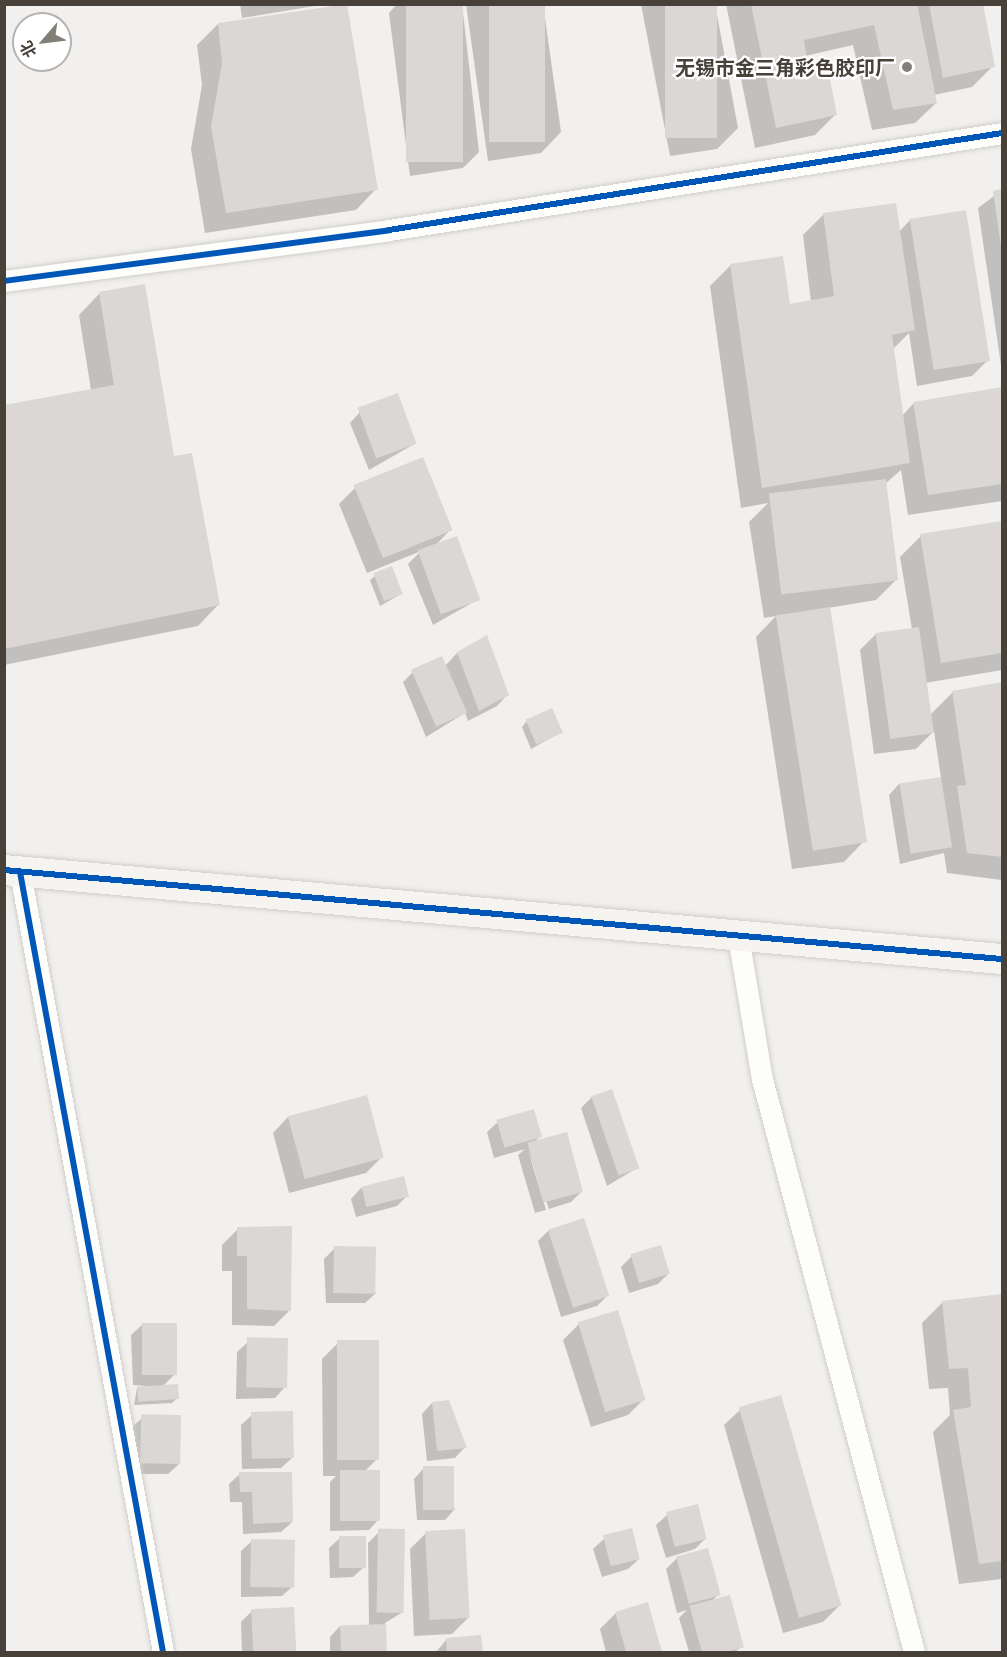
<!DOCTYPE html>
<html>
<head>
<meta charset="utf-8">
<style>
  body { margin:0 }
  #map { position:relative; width:1007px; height:1657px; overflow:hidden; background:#f2f0ee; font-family:"Open Sans","Noto Sans SC",sans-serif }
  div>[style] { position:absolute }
  .shadow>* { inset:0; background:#0003 }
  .building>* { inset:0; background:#dad7d5; transform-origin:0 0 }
  .roads { filter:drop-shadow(0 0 2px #d0cecb) drop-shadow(0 0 2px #d0cecb) }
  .street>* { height:21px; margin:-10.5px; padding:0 10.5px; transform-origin:10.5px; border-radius:10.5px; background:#fdfdfc }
  .secondary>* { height:30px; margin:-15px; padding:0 15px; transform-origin:15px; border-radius:15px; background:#f6f4f1 }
  .cycleway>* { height:6px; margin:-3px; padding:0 3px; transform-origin:3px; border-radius:3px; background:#0057b8 }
  .dots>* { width:16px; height:16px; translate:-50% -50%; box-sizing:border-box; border:3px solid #fff; border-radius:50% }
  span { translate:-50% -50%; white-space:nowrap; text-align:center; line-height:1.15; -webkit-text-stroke:4.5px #fff; paint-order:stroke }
  .poi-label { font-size:20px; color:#48413a; font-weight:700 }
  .right { translate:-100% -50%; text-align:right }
  .frame { position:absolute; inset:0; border:6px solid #48413a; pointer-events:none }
  .north { position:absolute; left:12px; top:12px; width:60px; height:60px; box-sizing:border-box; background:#fff; border:2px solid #b6b3b0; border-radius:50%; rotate:242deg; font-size:16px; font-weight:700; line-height:24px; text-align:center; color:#48413a }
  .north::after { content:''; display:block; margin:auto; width:21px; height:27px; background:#847e79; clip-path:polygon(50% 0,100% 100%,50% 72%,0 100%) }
</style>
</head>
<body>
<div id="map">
  <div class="shadow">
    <div style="clip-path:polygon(240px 4px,327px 4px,242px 18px)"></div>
    <div style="clip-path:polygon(397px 4px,462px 4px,479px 152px,463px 168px,410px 176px,389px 13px)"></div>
    <div style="clip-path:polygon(466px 4px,543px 4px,561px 132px,541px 153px,488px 161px)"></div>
    <div style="clip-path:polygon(641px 4px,715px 4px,738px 128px,717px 149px,670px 156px)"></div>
    <div style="clip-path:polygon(726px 4px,981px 4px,993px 66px,972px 87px,934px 95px,936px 103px,915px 123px,872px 130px,853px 45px,805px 56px,806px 70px,836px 114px,815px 135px,755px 148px)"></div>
    <div style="clip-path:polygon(218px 24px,376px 189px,356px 210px,205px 233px,191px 149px,202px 85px,197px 45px)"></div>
    <div style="clip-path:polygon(1002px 190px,1002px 372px,978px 208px)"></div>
    <div style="clip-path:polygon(824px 214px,899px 232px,911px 219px,988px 360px,972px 376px,917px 386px,909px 333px,892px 350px,902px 416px,914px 403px,1002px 389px,1002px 501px,908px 515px,901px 470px,885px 484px,896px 580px,876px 600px,828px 608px,864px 841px,844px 862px,792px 869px,756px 637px,776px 616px,764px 618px,749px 522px,768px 503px,741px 508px,710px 286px,731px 265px,789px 306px,811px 302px,803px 235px)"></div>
    <div style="clip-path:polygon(99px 294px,173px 458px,218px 605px,198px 626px,4px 665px,4px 406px,91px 390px,79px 315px)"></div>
    <div style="clip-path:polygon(360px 412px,416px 443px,369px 470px,350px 423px)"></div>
    <div style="clip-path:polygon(355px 488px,451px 529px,434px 547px,479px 599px,433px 625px,408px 564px,421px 551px,367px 573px,339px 504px)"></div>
    <div style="clip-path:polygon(1002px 522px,1002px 670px,925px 683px,930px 715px,953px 692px,1002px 684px,1002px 880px,947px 873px,944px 853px,900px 864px,889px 795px,899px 784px,941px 778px,934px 731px,916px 749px,874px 754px,860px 650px,876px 634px,912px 629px,900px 557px,921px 536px)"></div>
    <div style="clip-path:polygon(375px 576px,401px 594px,380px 606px,370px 580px)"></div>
    <div style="clip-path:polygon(457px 653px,507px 695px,497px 706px,468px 721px,465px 713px,426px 737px,403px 682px,413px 672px,445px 666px)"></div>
    <div style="clip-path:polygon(526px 722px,561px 732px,531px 749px,522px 727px)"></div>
    <div style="clip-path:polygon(592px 1097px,637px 1168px,607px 1186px,581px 1108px)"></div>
    <div style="clip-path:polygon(288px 1117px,382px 1157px,366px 1173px,289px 1193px,273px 1133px)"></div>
    <div style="clip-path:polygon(498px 1122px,540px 1136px,533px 1144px,582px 1191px,571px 1202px,549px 1209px,528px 1150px,546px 1210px,535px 1213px,518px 1155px,525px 1149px,494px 1158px,487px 1132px)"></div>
    <div style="clip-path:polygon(402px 1177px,407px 1196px,397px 1206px,356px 1217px,351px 1199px,361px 1188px)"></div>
    <div style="clip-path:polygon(238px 1229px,290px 1310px,274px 1326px,232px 1325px,232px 1271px,222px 1271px,222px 1245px)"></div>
    <div style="clip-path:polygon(549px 1230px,607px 1296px,597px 1306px,561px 1317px,538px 1241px)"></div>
    <div style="clip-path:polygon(335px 1248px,376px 1293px,365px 1303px,326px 1303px,324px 1259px)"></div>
    <div style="clip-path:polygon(632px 1256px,668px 1274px,658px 1284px,629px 1293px,621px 1267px)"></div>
    <div style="clip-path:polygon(1002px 1295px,1002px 1579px,959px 1584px,933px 1432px,950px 1415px,948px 1388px,929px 1389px,922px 1323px,943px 1302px)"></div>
    <div style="clip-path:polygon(579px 1324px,644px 1399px,628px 1415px,591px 1427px,563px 1340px)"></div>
    <div style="clip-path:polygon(142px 1325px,176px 1373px,163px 1386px,177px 1398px,172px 1403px,134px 1405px,137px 1388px,159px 1387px,133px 1385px,131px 1335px)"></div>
    <div style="clip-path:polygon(248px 1342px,285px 1387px,275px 1398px,236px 1399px,237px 1352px)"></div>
    <div style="clip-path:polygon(338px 1343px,377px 1459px,365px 1471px,379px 1519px,369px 1530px,330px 1531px,330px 1482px,336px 1476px,323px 1476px,322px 1359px)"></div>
    <div style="clip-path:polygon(432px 1403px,465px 1447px,455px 1458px,427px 1461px,422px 1414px)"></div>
    <div style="clip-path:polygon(740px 1410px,839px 1606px,823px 1622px,783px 1633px,724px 1425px)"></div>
    <div style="clip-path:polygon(252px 1415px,292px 1458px,281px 1468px,242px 1469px,241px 1425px)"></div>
    <div style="clip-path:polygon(142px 1418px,179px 1464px,168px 1474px,132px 1474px,131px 1428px)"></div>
    <div style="clip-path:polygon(424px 1468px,455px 1509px,445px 1520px,417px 1520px,414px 1479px)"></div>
    <div style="clip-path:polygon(240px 1474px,292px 1522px,281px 1532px,243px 1534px,242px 1502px,230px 1502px,229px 1484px)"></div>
    <div style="clip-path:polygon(667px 1515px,706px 1538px,695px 1549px,666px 1558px,656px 1525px)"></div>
    <div style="clip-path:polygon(378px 1533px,403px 1612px,385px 1623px,386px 1652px,330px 1652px,330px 1637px,340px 1626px,369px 1626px,368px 1543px)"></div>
    <div style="clip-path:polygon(426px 1533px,468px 1618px,452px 1634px,414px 1636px,410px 1549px)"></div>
    <div style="clip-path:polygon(340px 1538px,364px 1567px,353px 1577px,330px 1578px,329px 1548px)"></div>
    <div style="clip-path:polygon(604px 1539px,639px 1559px,628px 1569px,602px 1577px,593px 1549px)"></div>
    <div style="clip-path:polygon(252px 1541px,293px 1586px,282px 1596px,241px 1597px,241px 1551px)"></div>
    <div style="clip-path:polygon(677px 1558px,719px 1594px,712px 1601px,742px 1646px,735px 1652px,689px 1652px,679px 1618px,687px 1610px,677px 1613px,666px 1569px)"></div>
    <div style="clip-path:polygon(647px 1604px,661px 1652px,606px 1652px,600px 1629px,616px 1613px)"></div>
    <div style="clip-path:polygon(293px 1608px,294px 1652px,242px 1652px,241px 1622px,252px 1611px)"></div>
    <div style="clip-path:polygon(479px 1637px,481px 1652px,436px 1652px,447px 1639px)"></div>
  </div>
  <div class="building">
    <div style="clip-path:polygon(347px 4px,378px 190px,226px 213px,211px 127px,222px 63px,218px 23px)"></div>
    <div style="left:406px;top:4px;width:57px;height:158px"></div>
    <div style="left:489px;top:4px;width:56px;height:138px"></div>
    <div style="left:665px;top:4px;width:52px;height:134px"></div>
    <div style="clip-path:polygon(751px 4px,917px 4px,937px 103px,893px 110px,874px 25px,804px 40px,808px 69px,827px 65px,837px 115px,776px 128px)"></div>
    <div style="clip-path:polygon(929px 4px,983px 4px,995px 67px,943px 78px)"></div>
    <div style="clip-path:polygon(1002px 189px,1002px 246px,1001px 246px,993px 191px)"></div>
    <div style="clip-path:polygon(896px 203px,915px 330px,892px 335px,910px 463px,762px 488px,730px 264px,783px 256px,790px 304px,834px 296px,823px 213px)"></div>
    <div style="left:966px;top:210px;width:153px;height:57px;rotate:81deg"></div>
    <div style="clip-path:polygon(145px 284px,174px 456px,192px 453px,220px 605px,4px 649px,4px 405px,114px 385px,99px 292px)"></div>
    <div style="clip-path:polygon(1002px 387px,1002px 484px,928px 495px,913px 402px)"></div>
    <div style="left:398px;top:393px;width:54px;height:43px;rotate:70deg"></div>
    <div style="left:423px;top:457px;width:79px;height:75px;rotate:68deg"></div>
    <div style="left:886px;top:479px;width:102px;height:118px;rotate:83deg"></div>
    <div style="clip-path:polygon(1002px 521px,1002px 653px,941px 663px,920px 534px)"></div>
    <div style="left:457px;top:536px;width:68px;height:42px;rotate:70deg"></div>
    <div style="left:392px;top:566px;width:30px;height:20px;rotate:69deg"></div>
    <div style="left:830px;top:607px;width:238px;height:55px;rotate:81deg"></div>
    <div style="left:919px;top:627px;width:107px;height:44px;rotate:82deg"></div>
    <div style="clip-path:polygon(487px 635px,509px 695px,479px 711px,457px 652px)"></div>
    <div style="left:442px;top:656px;width:62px;height:34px;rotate:66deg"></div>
    <div style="clip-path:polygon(1002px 682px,1002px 857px,967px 853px,957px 786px,966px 785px,952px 691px)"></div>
    <div style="left:552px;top:708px;width:27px;height:29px;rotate:66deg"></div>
    <div style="left:941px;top:777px;width:71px;height:42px;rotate:81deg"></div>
    <div style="left:612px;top:1089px;width:84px;height:22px;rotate:71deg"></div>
    <div style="left:367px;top:1095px;width:65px;height:82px;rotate:75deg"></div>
    <div style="left:534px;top:1109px;width:29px;height:39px;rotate:74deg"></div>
    <div style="left:567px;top:1132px;width:62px;height:41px;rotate:75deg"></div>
    <div style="left:404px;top:1176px;width:21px;height:44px;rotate:76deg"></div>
    <div style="left:584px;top:1218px;width:82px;height:38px;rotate:72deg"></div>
    <div style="clip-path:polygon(292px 1226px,291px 1311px,247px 1309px,247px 1256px,237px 1256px,237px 1227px)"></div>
    <div style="left:661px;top:1245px;width:30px;height:32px;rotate:73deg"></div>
    <div style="left:334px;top:1246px;width:42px;height:47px;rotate:1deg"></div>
    <div style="clip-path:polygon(1002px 1294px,1002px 1561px,979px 1564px,953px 1410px,971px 1407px,968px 1368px,949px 1369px,942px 1301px)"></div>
    <div style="left:618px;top:1310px;width:94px;height:42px;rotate:73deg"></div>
    <div style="left:142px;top:1323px;width:35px;height:52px"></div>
    <div style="left:288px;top:1338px;width:50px;height:41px;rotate:91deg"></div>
    <div style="left:379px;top:1340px;width:120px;height:42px;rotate:90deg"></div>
    <div style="left:178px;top:1384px;width:15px;height:41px;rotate:86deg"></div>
    <div style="left:781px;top:1395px;width:219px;height:44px;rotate:74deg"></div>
    <div style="clip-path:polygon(449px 1400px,467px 1448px,437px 1451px,432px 1402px)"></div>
    <div style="left:293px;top:1411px;width:47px;height:42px;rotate:89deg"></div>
    <div style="left:181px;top:1415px;width:49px;height:40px;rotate:91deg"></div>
    <div style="left:423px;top:1466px;width:31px;height:44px"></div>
    <div style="left:340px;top:1470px;width:40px;height:51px"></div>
    <div style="clip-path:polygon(239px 1472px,292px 1472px,293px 1522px,253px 1524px,252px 1492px,240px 1492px)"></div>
    <div style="left:698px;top:1504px;width:36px;height:33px;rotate:76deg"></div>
    <div style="left:632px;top:1528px;width:32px;height:30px;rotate:76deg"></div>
    <div style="left:405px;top:1529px;width:84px;height:27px;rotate:91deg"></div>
    <div style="left:465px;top:1529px;width:89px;height:40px;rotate:87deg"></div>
    <div style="left:339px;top:1536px;width:27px;height:32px"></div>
    <div style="left:251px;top:1539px;width:44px;height:48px;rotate:1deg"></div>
    <div style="left:708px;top:1548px;width:49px;height:33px;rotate:75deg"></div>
    <div style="left:730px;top:1595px;width:54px;height:42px;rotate:75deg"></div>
    <div style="clip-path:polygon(648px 1602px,662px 1652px,626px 1652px,615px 1612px)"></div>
    <div style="left:294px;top:1607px;width:45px;height:43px;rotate:87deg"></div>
    <div style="left:386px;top:1624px;width:28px;height:46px;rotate:88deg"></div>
    <div style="clip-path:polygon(481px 1635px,483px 1652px,447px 1652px,446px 1638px)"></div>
  </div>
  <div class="roads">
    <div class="street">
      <div style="left:4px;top:281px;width:388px;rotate:-7.5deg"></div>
      <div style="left:389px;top:230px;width:621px;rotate:-8.99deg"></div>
      <div style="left:20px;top:872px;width:793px;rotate:79.61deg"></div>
      <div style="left:738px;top:936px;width:145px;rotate:80.5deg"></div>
      <div style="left:762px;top:1079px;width:593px;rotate:75.14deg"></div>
    </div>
    <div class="secondary">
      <div style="left:4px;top:870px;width:1002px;rotate:5.1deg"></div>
    </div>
  </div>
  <div class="cycleway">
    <div style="left:4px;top:281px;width:388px;rotate:-7.5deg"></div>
    <div style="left:389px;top:230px;width:621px;rotate:-8.99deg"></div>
    <div style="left:4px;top:870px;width:1002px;rotate:5.1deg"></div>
    <div style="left:20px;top:872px;width:793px;rotate:79.61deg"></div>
  </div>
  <div class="dots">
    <div style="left:907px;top:67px;background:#847e79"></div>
  </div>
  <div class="poi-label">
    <span class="right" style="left:895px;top:67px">无锡市金三角彩色胶印厂</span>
  </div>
  <div class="frame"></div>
  <div class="north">北</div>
</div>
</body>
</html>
